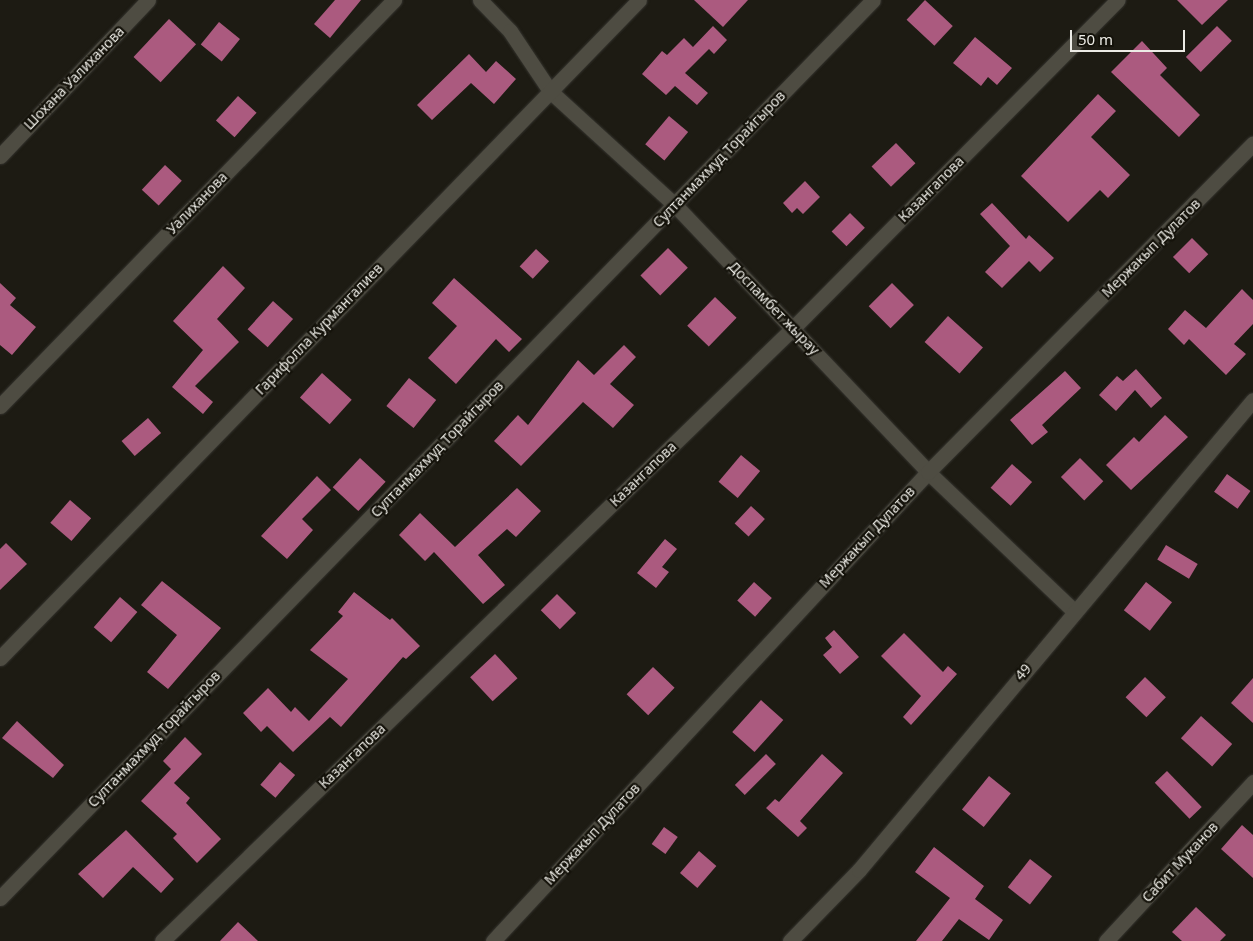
<!DOCTYPE html>
<html>
<head>
<meta charset="utf-8">
<style>
  body { margin:0 }
  #map { position:relative; width:1253px; height:941px; overflow:hidden; background:#1d1b13; font-family:"Noto Sans",sans-serif }
  div>[style] { position:absolute }
  .building>* { inset:0; background:#ab5a7f; transform-origin:0 0 }
  .roads { filter:drop-shadow(0 0 1px #35342f) drop-shadow(0 0 1px #35342f) }
  .street>* { height:15px; margin:-7.5px; padding:0 7.5px; transform-origin:7.5px; border-radius:7.5px; background:#4e4c42 }
  span { translate:-50% -50%; white-space:nowrap; text-align:center; line-height:1.15; -webkit-text-stroke:4.5px #14120a; paint-order:stroke }
  .street-label { font-size:14px; color:#ecebe5 }
  .scale { position:absolute; left:1070px; top:30px; width:115px; height:22px; box-sizing:border-box; border:2px solid #ecebe5; border-top:0; padding-left:6px; font-size:15px; line-height:18px; white-space:nowrap; color:#ecebe5; -webkit-text-stroke:4px #14120a; paint-order:stroke }
</style>
</head>
<body>
<div id="map">
  <div class="building">
    <div style="clip-path:polygon(335px 0,361px 0,330px 38px,314px 24px)"></div>
    <div style="clip-path:polygon(694px 0,748px 0,723px 27px)"></div>
    <div style="left:925px;top:0;width:38px;height:27px;rotate:43deg"></div>
    <div style="clip-path:polygon(1177px 0,1228px 0,1202px 25px)"></div>
    <div style="left:169px;top:19px;width:37px;height:52px;rotate:43deg"></div>
    <div style="left:219px;top:22px;width:27px;height:29px;rotate:39deg"></div>
    <div style="clip-path:polygon(713px 26px,727px 40px,714px 54px,709px 49px,685px 73px,708px 93px,697px 105px,675px 86px,666px 95px,642px 74px,662px 51px,667px 55px,684px 38px,693px 47px)"></div>
    <div style="left:1217px;top:26px;width:21px;height:44px;rotate:45deg"></div>
    <div style="clip-path:polygon(975px 37px,1012px 68px,997px 85px,988px 77px,981px 86px,953px 63px)"></div>
    <div style="clip-path:polygon(1142px 41px,1167px 68px,1160px 75px,1200px 115px,1179px 137px,1111px 72px)"></div>
    <div style="clip-path:polygon(469px 54px,486px 72px,496px 61px,516px 79px,494px 104px,471px 83px,432px 120px,417px 105px)"></div>
    <div style="clip-path:polygon(1098px 94px,1116px 111px,1091px 137px,1130px 175px,1108px 198px,1100px 190px,1068px 222px,1021px 176px)"></div>
    <div style="left:238px;top:96px;width:25px;height:33px;rotate:42deg"></div>
    <div style="left:669px;top:116px;width:25px;height:37px;rotate:40deg"></div>
    <div style="left:896px;top:143px;width:28px;height:34px;rotate:46deg"></div>
    <div style="left:165px;top:165px;width:23px;height:34px;rotate:43deg"></div>
    <div style="clip-path:polygon(805px 181px,820px 197px,803px 214px,797px 208px,792px 213px,783px 203px)"></div>
    <div style="clip-path:polygon(992px 203px,1026px 239px,1029px 235px,1054px 258px,1040px 272px,1029px 261px,1002px 288px,985px 272px,1010px 246px,980px 214px)"></div>
    <div style="left:850px;top:213px;width:21px;height:26px;rotate:45deg"></div>
    <div style="left:1192px;top:238px;width:23px;height:27px;rotate:45deg"></div>
    <div style="left:668px;top:248px;width:28px;height:39px;rotate:45deg"></div>
    <div style="left:536px;top:249px;width:18px;height:24px;rotate:43deg"></div>
    <div style="clip-path:polygon(223px 266px,245px 288px,217px 319px,239px 342px,195px 386px,213px 402px,203px 414px,172px 387px,203px 350px,173px 321px)"></div>
    <div style="clip-path:polygon(454px 278px,522px 339px,509px 352px,496px 339px,456px 384px,428px 358px,457px 326px,432px 303px)"></div>
    <div style="clip-path:polygon(0 283px,16px 298px,10px 305px,36px 327px,12px 355px,0 345px)"></div>
    <div style="left:892px;top:283px;width:31px;height:33px;rotate:45deg"></div>
    <div style="clip-path:polygon(1242px 289px,1253px 300px,1253px 324px,1234px 344px,1246px 354px,1226px 375px,1189px 339px,1184px 345px,1168px 329px,1185px 310px,1206px 328px)"></div>
    <div style="left:715px;top:297px;width:30px;height:40px;rotate:44deg"></div>
    <div style="left:273px;top:301px;width:27px;height:38px;rotate:42deg"></div>
    <div style="left:948px;top:316px;width:47px;height:35px;rotate:42deg"></div>
    <div style="clip-path:polygon(624px 345px,636px 357px,610px 384px,634px 405px,613px 428px,583px 402px,521px 466px,494px 441px,518px 415px,528px 425px,578px 360px,594px 375px)"></div>
    <div style="clip-path:polygon(1136px 369px,1162px 398px,1151px 408px,1135px 390px,1116px 411px,1099px 395px,1117px 376px,1123px 381px)"></div>
    <div style="clip-path:polygon(1065px 371px,1081px 388px,1042px 425px,1048px 432px,1032px 445px,1010px 420px)"></div>
    <div style="left:322px;top:373px;width:40px;height:33px;rotate:42deg"></div>
    <div style="left:409px;top:378px;width:35px;height:36px;rotate:39deg"></div>
    <div style="clip-path:polygon(1165px 415px,1188px 437px,1131px 490px,1106px 465px,1134px 437px,1139px 442px)"></div>
    <div style="left:148px;top:418px;width:20px;height:35px;rotate:49deg"></div>
    <div style="left:741px;top:455px;width:25px;height:35px;rotate:40deg"></div>
    <div style="left:360px;top:458px;width:35px;height:40px;rotate:43deg"></div>
    <div style="left:1080px;top:458px;width:33px;height:27px;rotate:45deg"></div>
    <div style="left:1012px;top:464px;width:27px;height:32px;rotate:42deg"></div>
    <div style="left:1227px;top:474px;width:29px;height:22px;rotate:36deg"></div>
    <div style="clip-path:polygon(317px 476px,331px 490px,302px 519px,313px 530px,287px 559px,261px 536px)"></div>
    <div style="clip-path:polygon(517px 488px,541px 511px,516px 537px,507px 529px,478px 555px,505px 585px,483px 604px,434px 552px,425px 561px,399px 535px,420px 513px,455px 547px)"></div>
    <div style="left:70px;top:500px;width:28px;height:30px;rotate:41deg"></div>
    <div style="left:751px;top:506px;width:19px;height:24px;rotate:43deg"></div>
    <div style="clip-path:polygon(665px 539px,677px 549px,662px 567px,669px 572px,656px 588px,637px 573px)"></div>
    <div style="clip-path:polygon(6px 543px,27px 564px,0 590px,0 549px)"></div>
    <div style="left:1166px;top:545px;width:37px;height:17px;rotate:31deg"></div>
    <div style="clip-path:polygon(162px 581px,221px 628px,168px 689px,147px 672px,177px 635px,141px 605px)"></div>
    <div style="left:754px;top:582px;width:24px;height:25px;rotate:42deg"></div>
    <div style="left:1146px;top:582px;width:33px;height:36px;rotate:38deg"></div>
    <div style="clip-path:polygon(354px 592px,390px 620px,392px 618px,420px 646px,406px 659px,403px 657px,341px 727px,330px 717px,293px 752px,267px 726px,261px 732px,243px 713px,268px 688px,291px 712px,295px 707px,309px 721px,348px 679px,310px 650px,343px 616px,338px 612px)"></div>
    <div style="left:557px;top:594px;width:27px;height:23px;rotate:45deg"></div>
    <div style="left:120px;top:597px;width:23px;height:40px;rotate:41deg"></div>
    <div style="clip-path:polygon(834px 630px,859px 657px,840px 674px,823px 655px,832px 647px,825px 638px)"></div>
    <div style="clip-path:polygon(904px 633px,943px 672px,948px 666px,957px 674px,911px 725px,903px 717px,921px 696px,881px 656px)"></div>
    <div style="left:495px;top:654px;width:33px;height:34px;rotate:47deg"></div>
    <div style="left:653px;top:667px;width:30px;height:38px;rotate:44deg"></div>
    <div style="left:1145px;top:677px;width:29px;height:28px;rotate:44deg"></div>
    <div style="clip-path:polygon(1253px 678px,1253px 723px,1231px 703px)"></div>
    <div style="left:761px;top:700px;width:30px;height:43px;rotate:42deg"></div>
    <div style="left:1201px;top:716px;width:42px;height:30px;rotate:42deg"></div>
    <div style="clip-path:polygon(17px 721px,64px 765px,53px 778px,2px 738px)"></div>
    <div style="clip-path:polygon(185px 737px,202px 754px,174px 783px,190px 798px,186px 803px,221px 839px,197px 863px,173px 838px,177px 834px,141px 801px,171px 769px,163px 761px)"></div>
    <div style="left:766px;top:754px;width:14px;height:44px;rotate:45deg"></div>
    <div style="clip-path:polygon(822px 754px,843px 773px,800px 821px,807px 828px,798px 837px,766px 808px,775px 799px,779px 802px)"></div>
    <div style="left:280px;top:762px;width:20px;height:30px;rotate:41deg"></div>
    <div style="left:1167px;top:771px;width:50px;height:17px;rotate:46deg"></div>
    <div style="left:989px;top:776px;width:28px;height:43px;rotate:39deg"></div>
    <div style="clip-path:polygon(1242px 825px,1253px 835px,1253px 878px,1221px 849px)"></div>
    <div style="left:664px;top:827px;width:17px;height:21px;rotate:36deg"></div>
    <div style="clip-path:polygon(126px 830px,174px 879px,161px 893px,133px 867px,103px 898px,78px 874px)"></div>
    <div style="clip-path:polygon(934px 847px,984px 886px,975px 899px,1003px 920px,989px 940px,959px 919px,942px 941px,916px 941px,950px 898px,915px 872px)"></div>
    <div style="left:699px;top:851px;width:23px;height:29px;rotate:41deg"></div>
    <div style="left:1030px;top:859px;width:28px;height:36px;rotate:38deg"></div>
    <div style="clip-path:polygon(1196px 907px,1226px 935px,1220px 941px,1182px 941px,1172px 932px)"></div>
    <div style="clip-path:polygon(238px 922px,258px 941px,220px 941px)"></div>
  </div>
  <div class="roads">
    <div class="street">
      <div style="left:480px;top:0;width:43px;rotate:45.9deg"></div>
      <div style="left:510px;top:31px;width:72px;rotate:56.3deg"></div>
      <div style="left:550px;top:91px;width:169px;rotate:42.4deg"></div>
      <div style="left:675px;top:205px;width:368px;rotate:46.5deg"></div>
      <div style="left:928px;top:472px;width:202px;rotate:43.6deg"></div>
      <div style="left:0;top:156px;width:215px;rotate:-46.5deg"></div>
      <div style="left:0;top:406px;width:566px;rotate:-45.86deg"></div>
      <div style="left:0;top:658px;width:917px;rotate:-45.84deg"></div>
      <div style="left:0;top:898px;width:1252px;rotate:-45.81deg"></div>
      <div style="left:162px;top:941px;width:881px;rotate:-44.17deg"></div>
      <div style="left:794px;top:327px;width:460px;rotate:-45.3deg"></div>
      <div style="left:493px;top:941px;width:640px;rotate:-47.15deg"></div>
      <div style="left:928px;top:472px;width:462px;rotate:-45.3deg"></div>
      <div style="left:790px;top:941px;width:99px;rotate:-45.8deg"></div>
      <div style="left:859px;top:870px;width:613px;rotate:-50.03deg"></div>
      <div style="left:1106px;top:941px;width:217px;rotate:-47.2deg"></div>
    </div>
  </div>
  <div class="street-label">
    <span style="left:74px;top:78px;rotate:-46deg">Шохана Уалиханова</span>
    <span style="left:719px;top:159px;rotate:-46deg">Султанмахмуд Торайгыров</span>
    <span style="left:931px;top:189px;rotate:-45deg">Казангапова</span>
    <span style="left:197px;top:203px;rotate:-46deg">Уалиханова</span>
    <span style="left:1151px;top:248px;rotate:-45deg">Мержакып Дулатов</span>
    <span style="left:774px;top:308px;rotate:46deg">Доспамбет жырау</span>
    <span style="left:319px;top:329px;rotate:-46deg">Гарифолла Курмангалиев</span>
    <span style="left:437px;top:449px;rotate:-46deg">Султанмахмуд Торайгыров</span>
    <span style="left:643px;top:474px;rotate:-44deg">Казангапова</span>
    <span style="left:867px;top:537px;rotate:-47deg">Мержакып Дулатов</span>
    <span style="left:1023px;top:672px;rotate:-50deg">49</span>
    <span style="left:154px;top:739px;rotate:-46deg">Султанмахмуд Торайгыров</span>
    <span style="left:352px;top:756px;rotate:-44deg">Казангапова</span>
    <span style="left:592px;top:834px;rotate:-47deg">Мержакып Дулатов</span>
    <span style="left:1180px;top:862px;rotate:-47deg">Сабит Муканов</span>
  </div>
  <div class="scale">50 m</div>
</div>
</body>
</html>
